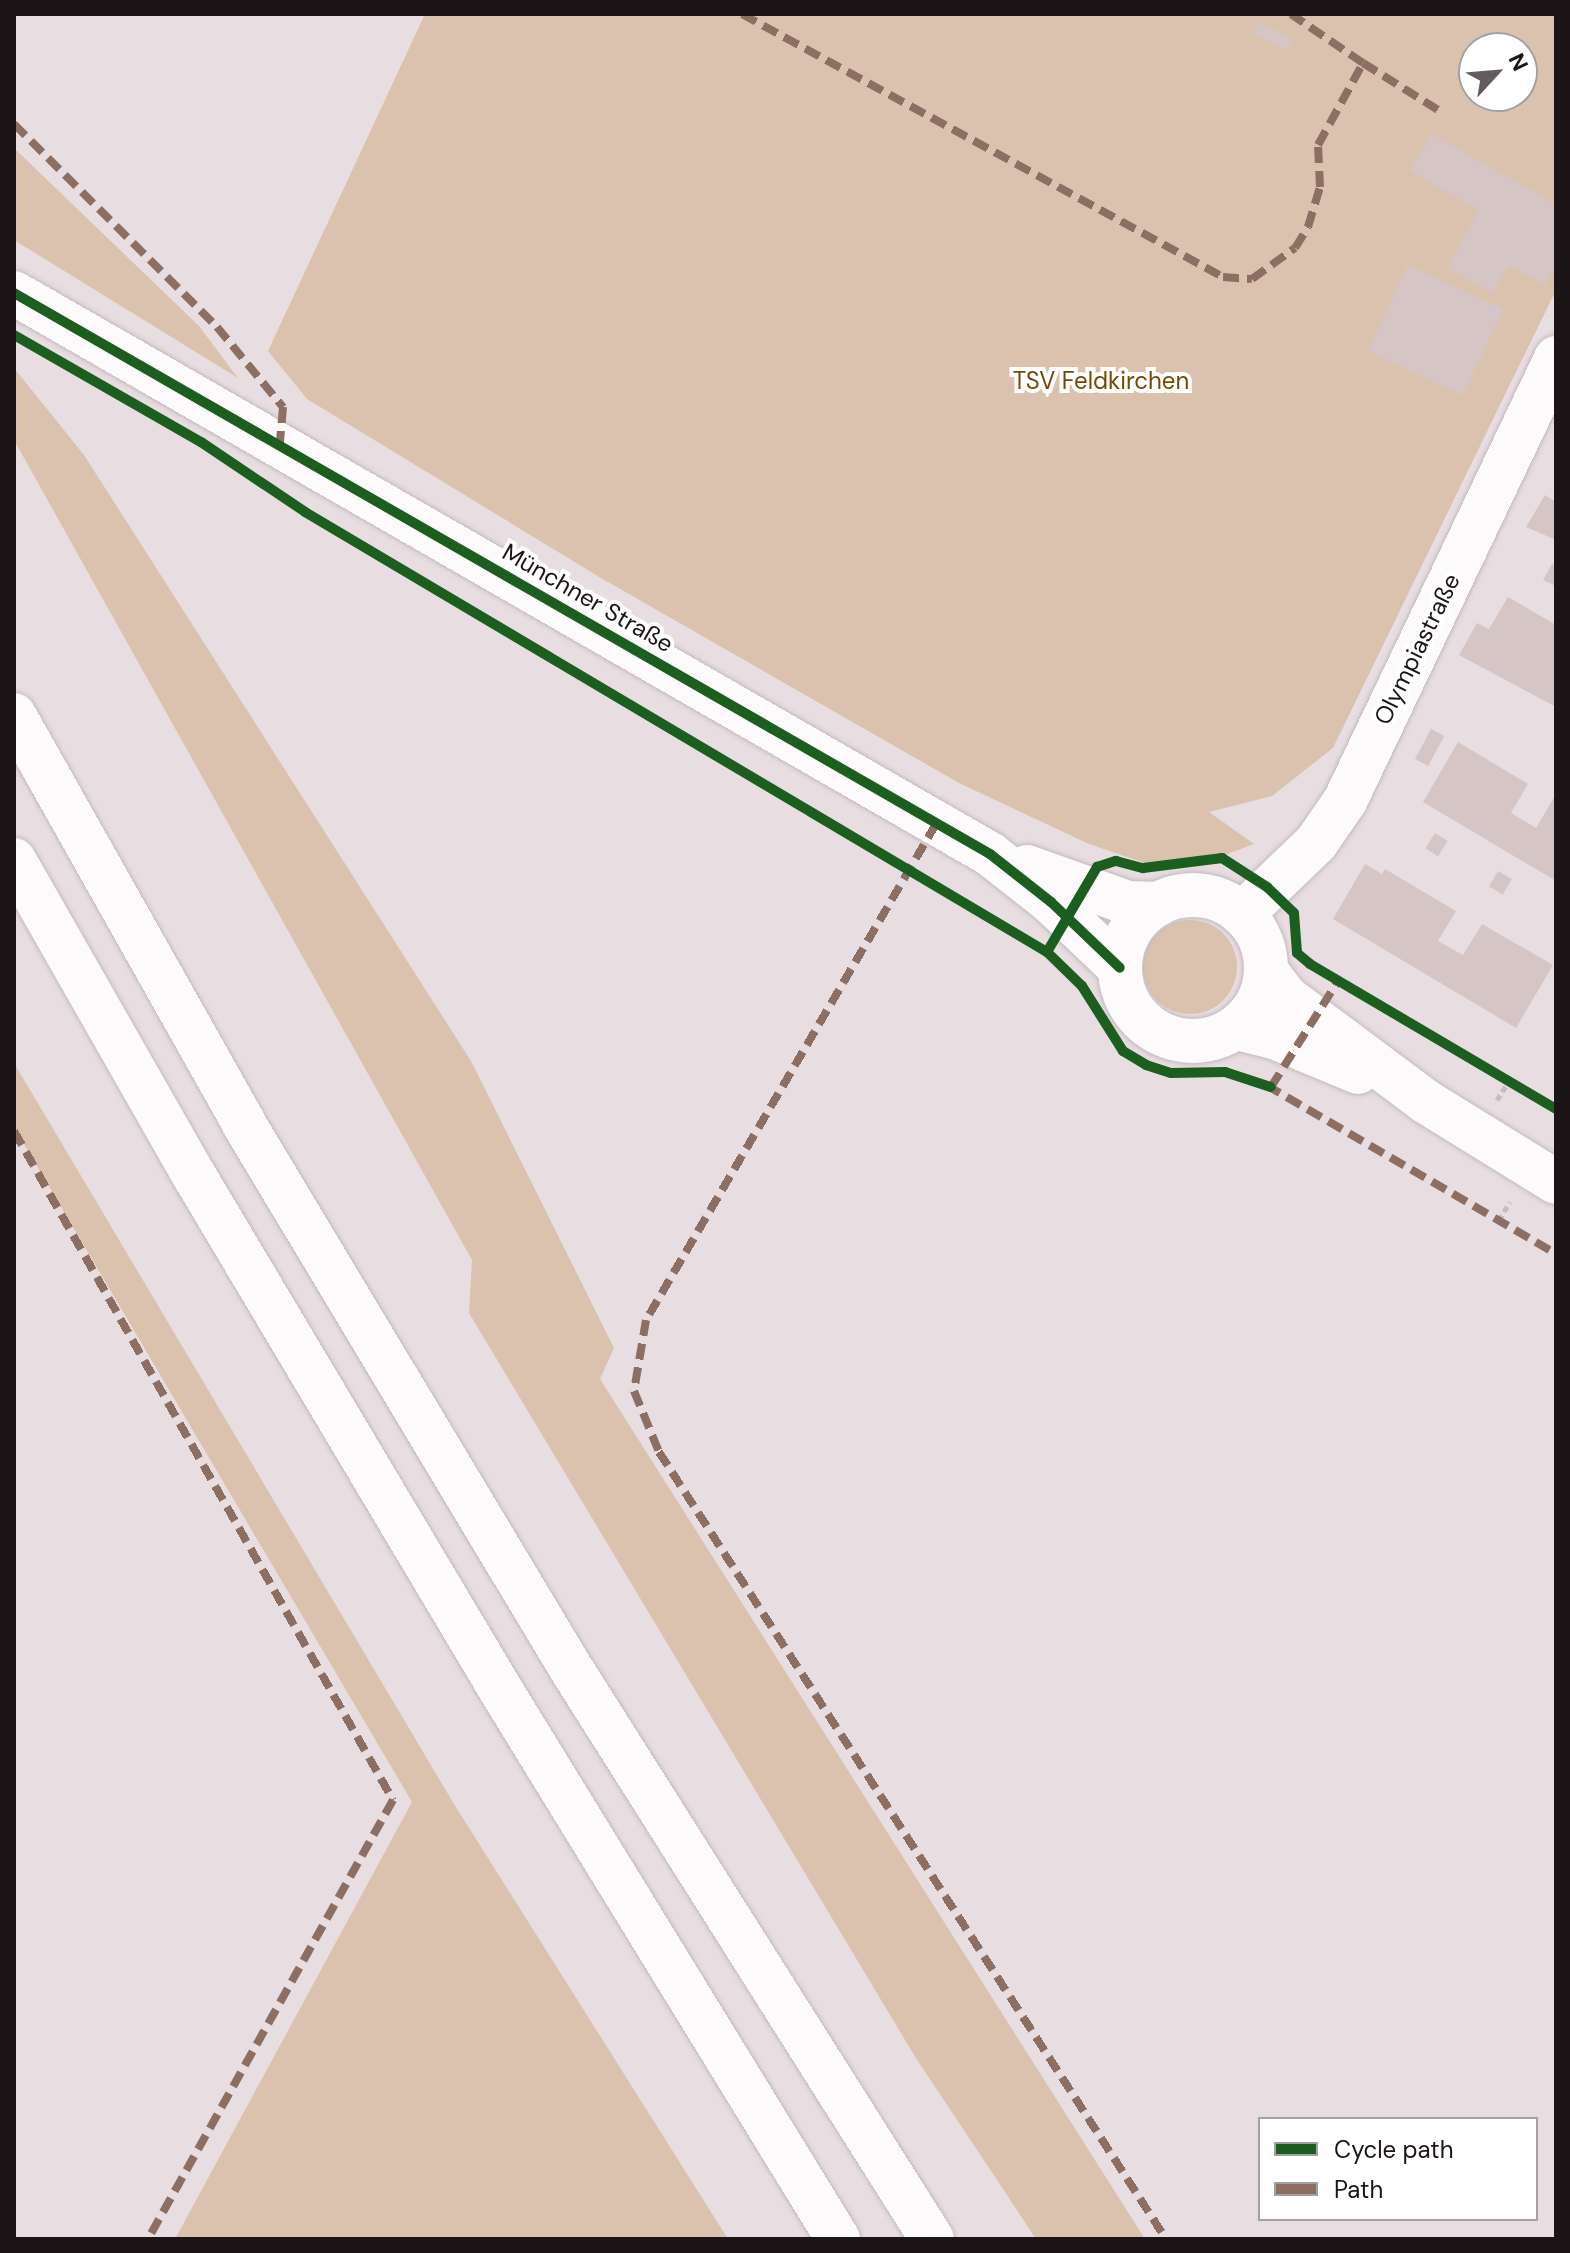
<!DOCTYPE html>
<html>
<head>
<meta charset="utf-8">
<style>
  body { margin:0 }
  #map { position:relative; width:1570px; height:2253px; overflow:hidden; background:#e8dde0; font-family:"DM Sans",sans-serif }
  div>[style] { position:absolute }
  .green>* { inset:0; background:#dac2af }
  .round { border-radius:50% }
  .building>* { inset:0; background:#d5c6c5; transform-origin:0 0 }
  .path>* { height:5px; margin-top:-2.5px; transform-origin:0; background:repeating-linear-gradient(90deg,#c3bebf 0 6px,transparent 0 10px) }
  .roads { filter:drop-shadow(0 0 2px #c4bbbe) drop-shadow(0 0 2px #c4bbbe) }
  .minor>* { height:44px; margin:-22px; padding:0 22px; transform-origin:22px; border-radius:22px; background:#fcfafa }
  .minor>.ring { margin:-22px; padding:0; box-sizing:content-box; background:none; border:44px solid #fcfafa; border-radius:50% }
  .highway>* { height:44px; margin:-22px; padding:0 22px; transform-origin:22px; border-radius:22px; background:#fcfafa }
  .quiet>* { height:8px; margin-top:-4px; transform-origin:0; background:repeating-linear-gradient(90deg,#8d6e63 0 16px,transparent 0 24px) }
  .cycleway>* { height:10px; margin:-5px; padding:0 5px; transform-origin:5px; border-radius:5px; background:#1b5e20 }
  span { translate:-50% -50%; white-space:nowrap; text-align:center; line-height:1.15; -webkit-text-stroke:8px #fff; paint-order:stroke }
  .park-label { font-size:24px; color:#774805 }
  .street-label { font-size:24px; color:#1c1517 }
  .frame { position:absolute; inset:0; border:16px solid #1c1517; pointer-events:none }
  .legend { position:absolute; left:1258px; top:2117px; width:280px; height:104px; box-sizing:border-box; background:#fff; border:2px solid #a4a1a2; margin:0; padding:10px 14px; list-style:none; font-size:24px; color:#1c1517 }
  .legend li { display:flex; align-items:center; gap:16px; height:40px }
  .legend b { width:40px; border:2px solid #a4a1a2 }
  .north { position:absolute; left:1458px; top:32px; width:80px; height:80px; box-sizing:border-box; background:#fff; border:2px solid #a4a1a2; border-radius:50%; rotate:64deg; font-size:22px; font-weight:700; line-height:32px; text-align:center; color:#1c1517 }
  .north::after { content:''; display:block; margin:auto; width:28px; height:36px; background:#635b5d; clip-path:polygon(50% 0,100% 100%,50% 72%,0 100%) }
</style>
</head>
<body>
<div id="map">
  <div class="green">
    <div style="clip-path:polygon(evenodd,425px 14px,1556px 14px,1556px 290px,1333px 748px,1272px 796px,1209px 812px,1254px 844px,1225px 855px,1148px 864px,1089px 844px,959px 783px,601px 578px,307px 399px,268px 351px,425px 14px,1474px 48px,1522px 48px,1522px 96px,1474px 96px,1474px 48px)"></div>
    <div style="clip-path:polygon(14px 148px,199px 326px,238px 378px,14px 240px)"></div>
    <div style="clip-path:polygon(14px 368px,84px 455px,471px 1061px,614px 1348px,600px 1379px,1145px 2239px,1036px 2239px,914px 2055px,469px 1313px,472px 1260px,14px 440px)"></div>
    <div class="round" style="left:1143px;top:920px;width:94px;height:94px"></div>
    <div style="clip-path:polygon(14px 1063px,454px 1804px,728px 2239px,175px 2239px,412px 1802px,14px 1127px)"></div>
  </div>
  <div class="building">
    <div style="left:1259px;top:22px;width:38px;height:13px;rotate:27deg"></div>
    <div style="clip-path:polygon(1431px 134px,1556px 204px,1556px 265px,1545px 285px,1509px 265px,1492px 293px,1447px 268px,1479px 210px,1410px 171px)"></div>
    <div style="left:1408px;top:265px;width:105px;height:95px;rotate:25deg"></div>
    <div style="clip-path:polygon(1545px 495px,1556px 502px,1556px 540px,1526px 527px)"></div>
    <div style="clip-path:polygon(1552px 564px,1556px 566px,1556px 586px,1543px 580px)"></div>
    <div style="clip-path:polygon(1508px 597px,1556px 625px,1556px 707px,1459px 655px,1477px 623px,1489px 629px)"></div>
    <div style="left:1431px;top:729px;width:15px;height:34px;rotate:28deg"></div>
    <div style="clip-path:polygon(1458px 742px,1528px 784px,1511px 813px,1536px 828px,1556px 794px,1556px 881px,1423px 802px)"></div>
    <div style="left:1435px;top:833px;width:15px;height:18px;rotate:32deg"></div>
    <div style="clip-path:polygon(1365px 864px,1382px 874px,1385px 869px,1456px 911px,1438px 941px,1463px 955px,1482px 924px,1553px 965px,1516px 1028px,1333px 919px)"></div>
    <div style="left:1498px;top:871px;width:16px;height:18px;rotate:30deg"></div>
  </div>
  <div class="path">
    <div style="left:1497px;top:1100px;width:22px;rotate:-58deg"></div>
    <div style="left:1499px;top:1220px;width:21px;rotate:-59deg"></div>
  </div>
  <div class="roads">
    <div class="minor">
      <div style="left:14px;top:293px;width:1126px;rotate:29.89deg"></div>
      <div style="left:990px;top:854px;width:78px;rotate:38.2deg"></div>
      <div style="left:1051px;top:902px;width:95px;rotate:43.7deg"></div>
      <div style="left:1027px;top:867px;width:107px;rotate:19.6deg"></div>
      <div style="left:1128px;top:903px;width:30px;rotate:2deg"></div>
      <div class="ring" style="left:1120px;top:895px;width:102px;height:102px"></div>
      <div style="left:1242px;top:914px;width:103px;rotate:-43.8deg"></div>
      <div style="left:1316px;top:843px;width:51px;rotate:-55.4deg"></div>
      <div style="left:1345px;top:801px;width:491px;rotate:-64.5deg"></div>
      <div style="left:1267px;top:972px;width:31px;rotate:53deg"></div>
      <div style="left:1286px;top:997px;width:174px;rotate:36.8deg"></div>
      <div style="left:1425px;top:1101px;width:154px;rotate:31.7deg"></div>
      <div style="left:1237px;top:1028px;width:38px;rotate:14deg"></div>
      <div style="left:1274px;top:1037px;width:91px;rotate:22.6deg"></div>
    </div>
    <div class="highway">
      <div style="left:14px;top:715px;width:469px;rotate:60.6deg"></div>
      <div style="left:244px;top:1124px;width:637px;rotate:59.01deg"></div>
      <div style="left:572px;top:1670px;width:673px;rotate:57.68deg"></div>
      <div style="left:14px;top:860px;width:365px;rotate:60.3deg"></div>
      <div style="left:195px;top:1177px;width:600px;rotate:59.2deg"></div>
      <div style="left:502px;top:1692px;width:642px;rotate:58.44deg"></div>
    </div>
  </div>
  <div class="quiet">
    <div style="left:742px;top:14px;width:548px;rotate:28.67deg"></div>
    <div style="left:1223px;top:277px;width:29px;rotate:4deg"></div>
    <div style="left:1252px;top:279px;width:53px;rotate:-35.8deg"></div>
    <div style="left:1295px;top:248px;width:25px;rotate:-58deg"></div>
    <div style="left:1308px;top:227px;width:42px;rotate:-73.3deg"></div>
    <div style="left:1320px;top:187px;width:42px;rotate:-92.7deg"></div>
    <div style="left:1318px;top:145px;width:94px;rotate:-61.2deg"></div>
    <div style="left:1363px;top:63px;width:87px;rotate:-145.8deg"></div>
    <div style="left:1363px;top:63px;width:94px;rotate:32deg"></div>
    <div style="left:14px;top:124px;width:287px;rotate:45deg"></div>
    <div style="left:217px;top:327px;width:104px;rotate:50.5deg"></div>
    <div style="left:283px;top:407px;width:36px;rotate:95deg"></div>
    <div style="left:936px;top:824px;width:575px;rotate:120.31deg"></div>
    <div style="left:646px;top:1320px;width:72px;rotate:99.6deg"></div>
    <div style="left:634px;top:1391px;width:66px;rotate:67.7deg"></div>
    <div style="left:659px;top:1452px;width:936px;rotate:57.21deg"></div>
    <div style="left:1266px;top:1085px;width:336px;rotate:30.2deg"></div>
    <div style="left:1271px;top:1087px;width:125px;rotate:-57.7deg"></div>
    <div style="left:1338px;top:981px;width:6px;rotate:-149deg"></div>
    <div style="left:14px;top:1131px;width:769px;rotate:60.47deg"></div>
    <div style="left:393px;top:1800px;width:503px;rotate:119.17deg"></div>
  </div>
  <div class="cycleway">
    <div style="left:14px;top:293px;width:1126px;rotate:29.89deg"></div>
    <div style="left:990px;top:854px;width:78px;rotate:38.2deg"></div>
    <div style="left:1051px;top:902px;width:95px;rotate:43.7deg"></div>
    <div style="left:14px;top:335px;width:215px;rotate:29.8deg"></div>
    <div style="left:201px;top:442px;width:125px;rotate:33.9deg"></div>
    <div style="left:305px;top:512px;width:863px;rotate:30.67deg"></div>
    <div style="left:1047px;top:952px;width:49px;rotate:44.2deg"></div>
    <div style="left:1082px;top:986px;width:77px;rotate:57.8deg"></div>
    <div style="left:1123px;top:1051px;width:27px;rotate:31deg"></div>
    <div style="left:1146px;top:1065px;width:26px;rotate:18deg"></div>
    <div style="left:1171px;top:1073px;width:54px;rotate:-1.1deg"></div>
    <div style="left:1225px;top:1072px;width:48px;rotate:18.1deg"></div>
    <div style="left:1047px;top:952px;width:99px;rotate:-59.5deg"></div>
    <div style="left:1097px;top:867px;width:20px;rotate:-18deg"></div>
    <div style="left:1116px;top:861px;width:28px;rotate:15deg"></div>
    <div style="left:1143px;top:868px;width:80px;rotate:-7.2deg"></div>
    <div style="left:1222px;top:858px;width:54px;rotate:32.8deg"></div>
    <div style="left:1267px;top:887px;width:37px;rotate:44deg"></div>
    <div style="left:1294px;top:913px;width:40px;rotate:85.7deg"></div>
    <div style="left:1297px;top:953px;width:17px;rotate:40deg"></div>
    <div style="left:1310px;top:964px;width:286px;rotate:30.5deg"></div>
  </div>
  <div class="park-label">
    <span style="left:1101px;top:381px">TSV Feldkirchen</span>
  </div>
  <div class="street-label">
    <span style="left:588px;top:598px;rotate:30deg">Münchner Straße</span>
    <span style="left:1417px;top:649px;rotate:-64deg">Olympiastraße</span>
  </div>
  <div class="frame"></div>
  <ul class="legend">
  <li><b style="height:10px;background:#1b5e20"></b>Cycle path</li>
  <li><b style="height:10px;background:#8d6e63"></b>Path</li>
  </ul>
  <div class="north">N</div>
</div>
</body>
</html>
